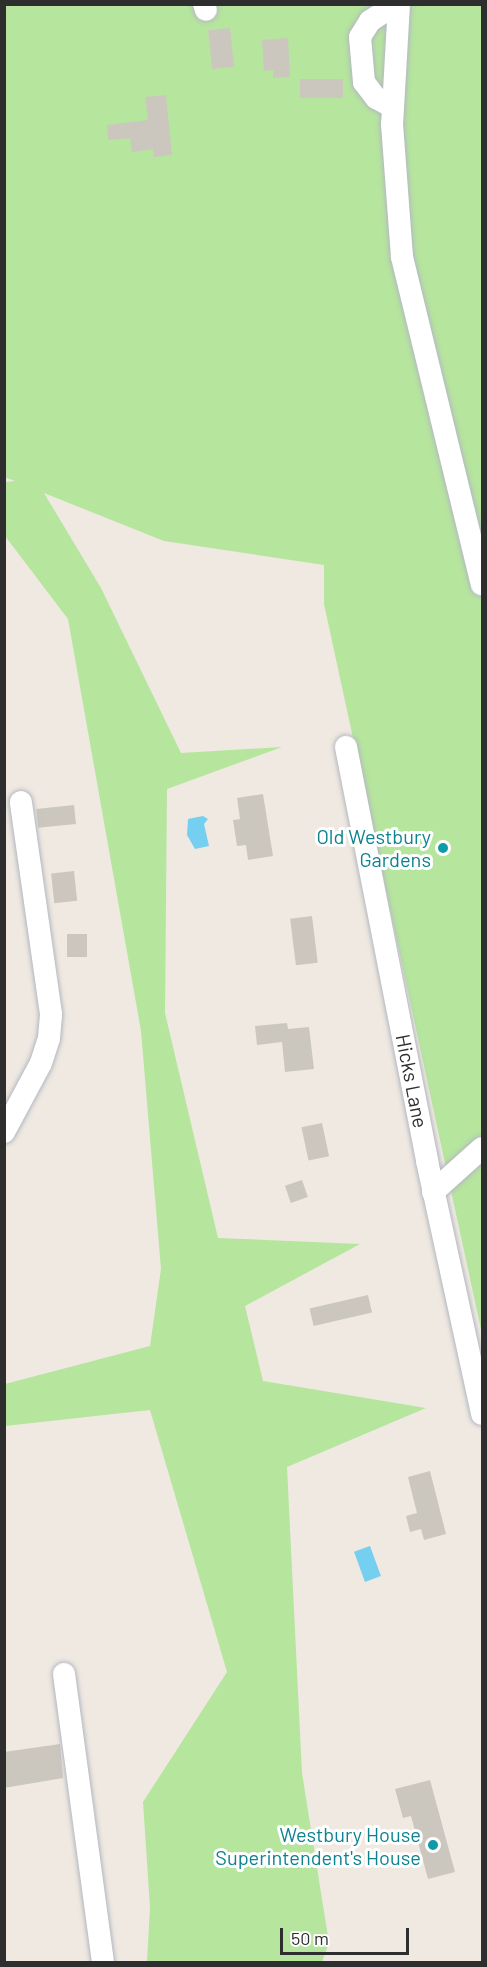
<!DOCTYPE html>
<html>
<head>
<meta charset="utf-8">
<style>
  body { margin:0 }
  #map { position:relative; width:487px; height:1967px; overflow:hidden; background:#efe9e1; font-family:Barlow,sans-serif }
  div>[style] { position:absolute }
  .green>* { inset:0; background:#b6e59e }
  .water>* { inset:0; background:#75cff0; transform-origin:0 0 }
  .building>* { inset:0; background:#cbc7bf; transform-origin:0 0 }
  .roads { filter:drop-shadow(0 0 2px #b4b7c1) drop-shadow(0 0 2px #b4b7c1) }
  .minor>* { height:22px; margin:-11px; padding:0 11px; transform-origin:11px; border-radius:11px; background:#fff }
  .dots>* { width:16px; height:16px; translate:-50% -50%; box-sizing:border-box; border:3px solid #fff; border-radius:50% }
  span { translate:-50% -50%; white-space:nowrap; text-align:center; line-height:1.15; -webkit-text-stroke:6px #fff; paint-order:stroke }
  .culture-label { font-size:20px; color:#0d838f }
  .right { translate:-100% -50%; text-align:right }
  .street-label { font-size:20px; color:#2e2e2e }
  .frame { position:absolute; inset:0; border:6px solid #2e2e2e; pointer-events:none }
  .scale { position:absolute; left:280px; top:1928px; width:129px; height:27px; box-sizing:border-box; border:3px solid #2e2e2e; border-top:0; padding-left:8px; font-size:18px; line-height:21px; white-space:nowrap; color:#2e2e2e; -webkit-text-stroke:4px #fff; paint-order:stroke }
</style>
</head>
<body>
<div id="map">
  <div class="green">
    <div style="clip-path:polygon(5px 5px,482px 5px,482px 1334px,324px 604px,324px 565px,164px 541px,44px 493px,101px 588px,181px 753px,282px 747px,167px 789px,165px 1013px,218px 1238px,360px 1244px,245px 1306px,263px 1381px,426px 1408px,287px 1467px,302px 1773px,329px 1943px,322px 1962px,147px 1962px,150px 1907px,143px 1802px,227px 1672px,150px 1410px,5px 1426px,5px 1384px,150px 1346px,161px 1269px,141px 1031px,68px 619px,5px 536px,5px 482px,15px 481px,4px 477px)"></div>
  </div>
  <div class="water">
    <div style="clip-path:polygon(203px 816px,208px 819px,204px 824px,209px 846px,195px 849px,187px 835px,188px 819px)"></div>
    <div style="left:370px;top:1546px;width:32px;height:17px;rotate:70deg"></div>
  </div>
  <div class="building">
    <div style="left:230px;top:28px;width:39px;height:22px;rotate:84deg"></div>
    <div style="clip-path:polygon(288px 38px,290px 77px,273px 78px,273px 70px,264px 71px,262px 40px)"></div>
    <div style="left:300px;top:79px;width:43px;height:19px"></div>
    <div style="clip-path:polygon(166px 95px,172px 155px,154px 157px,153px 149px,132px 152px,130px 138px,108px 140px,107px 125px,148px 120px,145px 97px)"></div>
    <div style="clip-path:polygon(263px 794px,273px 856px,248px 860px,246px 845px,237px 846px,233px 820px,240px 819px,237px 798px)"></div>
    <div style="left:74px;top:805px;width:19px;height:38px;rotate:84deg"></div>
    <div style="left:74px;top:871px;width:30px;height:23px;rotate:84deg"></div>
    <div style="left:312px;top:916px;width:47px;height:22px;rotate:83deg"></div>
    <div style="left:67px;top:934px;width:20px;height:23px"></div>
    <div style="clip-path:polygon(287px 1023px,288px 1029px,309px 1027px,314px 1069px,285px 1072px,282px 1042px,257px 1045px,255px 1026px)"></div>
    <div style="left:322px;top:1123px;width:34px;height:21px;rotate:78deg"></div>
    <div style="left:302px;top:1180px;width:18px;height:18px;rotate:71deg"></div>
    <div style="left:368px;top:1295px;width:18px;height:60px;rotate:77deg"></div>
    <div style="clip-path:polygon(430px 1471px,446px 1534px,424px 1540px,421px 1529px,410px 1532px,406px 1516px,417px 1513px,408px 1477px)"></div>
    <div style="clip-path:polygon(60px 1744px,63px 1778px,4px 1788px,4px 1752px)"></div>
    <div style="clip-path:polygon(430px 1780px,455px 1872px,428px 1879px,411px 1816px,403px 1818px,395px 1789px)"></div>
  </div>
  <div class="roads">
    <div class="minor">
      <div style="left:204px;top:4px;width:6px;rotate:72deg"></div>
      <div style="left:399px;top:4px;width:120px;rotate:93.3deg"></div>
      <div style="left:392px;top:124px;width:133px;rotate:85.7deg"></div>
      <div style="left:402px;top:257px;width:337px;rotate:76.3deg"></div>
      <div style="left:393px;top:107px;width:19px;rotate:-152deg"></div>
      <div style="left:376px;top:98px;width:20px;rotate:-127deg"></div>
      <div style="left:364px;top:82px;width:45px;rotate:-95.1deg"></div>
      <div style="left:360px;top:37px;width:19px;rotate:-58deg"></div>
      <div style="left:370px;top:21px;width:31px;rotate:-33deg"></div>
      <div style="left:346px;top:747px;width:422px;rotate:78.9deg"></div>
      <div style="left:427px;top:1161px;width:259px;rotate:77.7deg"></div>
      <div style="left:4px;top:1132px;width:78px;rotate:-61.8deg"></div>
      <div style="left:41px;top:1063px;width:26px;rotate:-72deg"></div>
      <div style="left:49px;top:1038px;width:24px;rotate:-85deg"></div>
      <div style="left:51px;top:1014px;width:214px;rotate:-98.1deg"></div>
      <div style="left:433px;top:1192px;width:66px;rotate:-41.9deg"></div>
      <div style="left:64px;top:1674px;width:291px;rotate:82.3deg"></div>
    </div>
  </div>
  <div class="dots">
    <div style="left:443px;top:848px;background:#0f9aa8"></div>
    <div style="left:433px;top:1845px;background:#0f9aa8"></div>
  </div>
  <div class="culture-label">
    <span class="right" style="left:431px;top:848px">Old Westbury<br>Gardens</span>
    <span class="right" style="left:421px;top:1846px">Westbury House<br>Superintendent's House</span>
  </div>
  <div class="street-label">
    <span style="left:412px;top:1081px;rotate:79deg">Hicks Lane</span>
  </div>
  <div class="frame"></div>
  <div class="scale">50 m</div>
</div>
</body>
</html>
